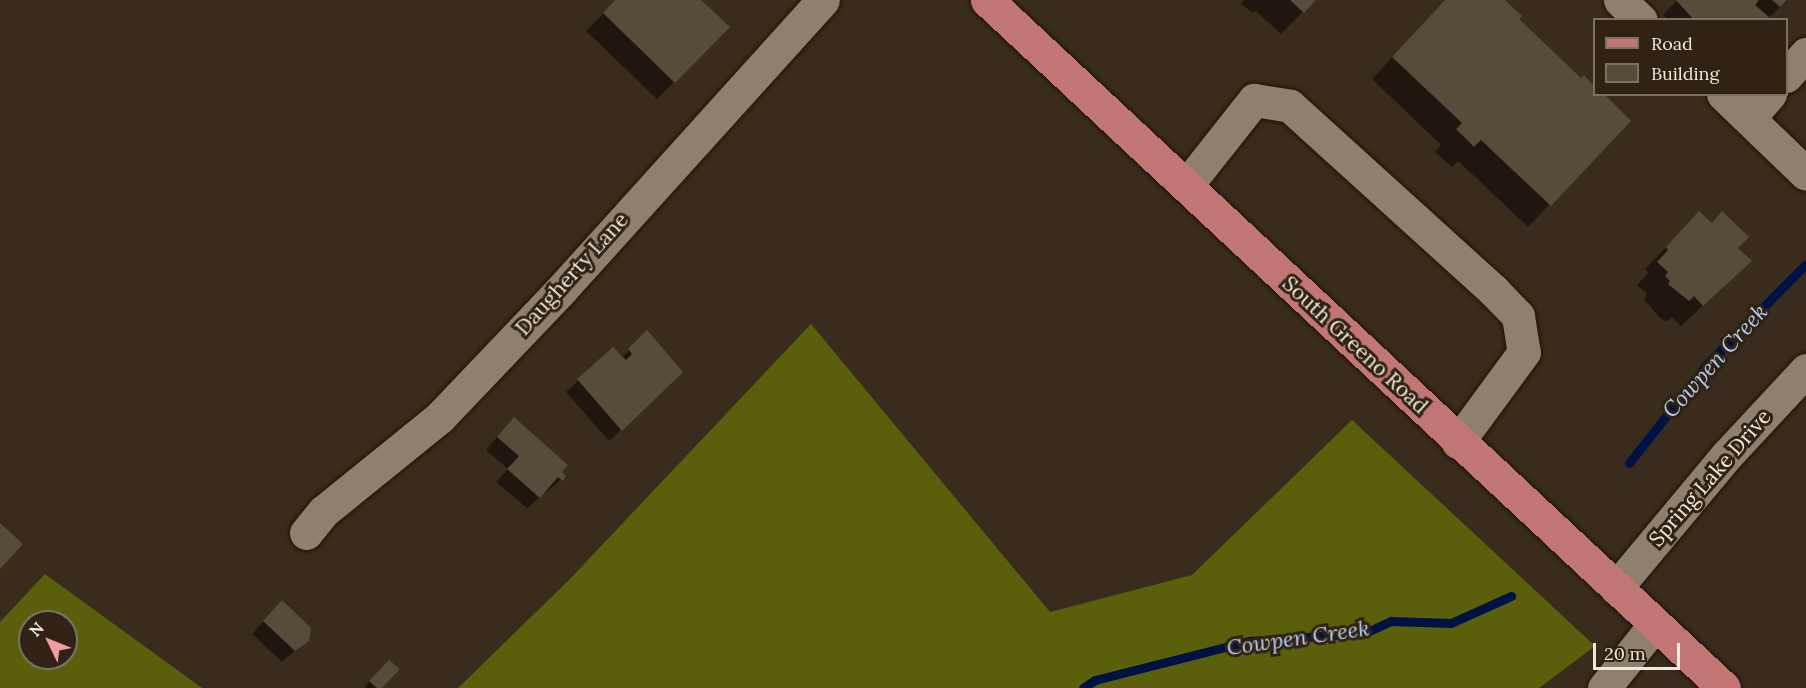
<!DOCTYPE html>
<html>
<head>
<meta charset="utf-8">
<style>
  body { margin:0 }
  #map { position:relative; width:1806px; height:688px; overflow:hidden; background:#3a2c1d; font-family:Lora,serif }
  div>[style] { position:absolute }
  .forest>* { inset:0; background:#595f0a }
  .shadow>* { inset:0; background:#0007 }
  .stream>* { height:9px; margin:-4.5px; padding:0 4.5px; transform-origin:4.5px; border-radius:4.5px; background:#001244 }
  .building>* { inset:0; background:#574b39 }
  .roads { filter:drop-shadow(0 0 2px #211406) drop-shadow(0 0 2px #211406) }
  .minor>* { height:33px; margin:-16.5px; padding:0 16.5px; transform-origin:16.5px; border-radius:16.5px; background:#8f7f6d }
  .major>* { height:33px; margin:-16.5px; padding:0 16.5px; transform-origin:16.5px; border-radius:16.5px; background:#c17674 }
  span { translate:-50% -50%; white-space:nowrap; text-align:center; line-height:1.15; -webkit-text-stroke:6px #302313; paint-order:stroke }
  .street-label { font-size:21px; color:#f0e7dd }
  .water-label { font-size:22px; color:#b3cbf3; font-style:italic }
  .legend { position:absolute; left:1593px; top:18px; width:195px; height:78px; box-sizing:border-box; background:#302313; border:2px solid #7d7164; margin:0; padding:8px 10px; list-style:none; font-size:18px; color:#f0e7dd }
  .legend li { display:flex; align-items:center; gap:12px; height:30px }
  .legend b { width:30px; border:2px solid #7d7164 }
  .north { position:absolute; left:18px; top:610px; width:60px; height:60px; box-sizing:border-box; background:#302313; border:2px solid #7d7164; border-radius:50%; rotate:313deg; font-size:16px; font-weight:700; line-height:24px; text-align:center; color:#f0e7dd }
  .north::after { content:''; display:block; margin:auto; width:21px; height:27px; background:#f39aa9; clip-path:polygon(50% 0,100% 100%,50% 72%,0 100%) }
  .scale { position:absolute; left:1593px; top:643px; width:87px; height:27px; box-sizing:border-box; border:3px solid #f0e7dd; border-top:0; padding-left:8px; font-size:18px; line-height:21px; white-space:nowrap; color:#f0e7dd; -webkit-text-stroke:4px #302313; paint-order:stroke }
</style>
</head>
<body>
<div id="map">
  <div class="forest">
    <div style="clip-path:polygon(811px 324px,1050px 612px,1192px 575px,1352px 420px,1595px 646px,1539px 688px,458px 688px,568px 581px)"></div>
    <div style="clip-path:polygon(evenodd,45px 574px,202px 688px,0 688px,0 622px,45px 574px,30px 622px,66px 622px,66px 658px,30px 658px,30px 622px)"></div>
  </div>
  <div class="shadow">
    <div style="clip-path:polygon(616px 0,699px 0,674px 82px,657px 99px,586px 31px)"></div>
    <div style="clip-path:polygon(1245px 0,1314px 0,1281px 34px,1256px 11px,1253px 13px,1241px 4px)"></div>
    <div style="clip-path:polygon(1446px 0,1503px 0,1516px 19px,1594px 90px,1594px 94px,1629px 121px,1528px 227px,1458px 161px,1452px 167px,1435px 152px,1441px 145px,1372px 79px)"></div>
    <div style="clip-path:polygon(1677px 0,1788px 0,1766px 20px,1669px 20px,1663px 15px)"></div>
    <div style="clip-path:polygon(1699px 213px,1736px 248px,1728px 282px,1681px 326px,1672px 317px,1666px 322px,1659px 317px,1644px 299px,1647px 294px,1637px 285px,1648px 273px,1645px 269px)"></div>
    <div style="clip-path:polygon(647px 333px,669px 384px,609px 441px,566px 392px,612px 349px,621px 358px)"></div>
    <div style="clip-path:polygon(502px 431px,564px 477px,527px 508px,496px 482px,508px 469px,486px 450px)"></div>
    <div style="clip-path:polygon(270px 614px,307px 640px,282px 662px,252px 634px)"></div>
    <div style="clip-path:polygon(389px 662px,379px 688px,365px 688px,364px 687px)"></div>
  </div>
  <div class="stream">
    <div style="left:1629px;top:463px;width:127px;rotate:-51.7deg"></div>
    <div style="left:1708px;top:363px;width:139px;rotate:-45.3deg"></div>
    <div style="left:1083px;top:688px;width:14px;rotate:-34deg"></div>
    <div style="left:1095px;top:680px;width:159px;rotate:-14.2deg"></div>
    <div style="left:1249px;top:641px;width:116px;rotate:-3.9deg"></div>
    <div style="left:1365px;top:633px;width:29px;rotate:-25deg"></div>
    <div style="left:1391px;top:621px;width:60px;rotate:1.9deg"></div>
    <div style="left:1451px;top:623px;width:66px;rotate:-24.2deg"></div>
  </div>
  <div class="building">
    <div style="clip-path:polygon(615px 0,701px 0,730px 27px,675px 83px,603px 13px)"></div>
    <div style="clip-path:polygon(1290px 0,1316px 0,1304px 13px)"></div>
    <div style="clip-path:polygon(1445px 0,1505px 0,1522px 16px,1519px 19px,1581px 78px,1584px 75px,1594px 86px,1594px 94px,1604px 94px,1631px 121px,1551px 206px,1481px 140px,1474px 147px,1456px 129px,1462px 123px,1392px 57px)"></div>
    <div style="clip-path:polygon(1676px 0,1759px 0,1755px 5px,1770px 18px,1694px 20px)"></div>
    <div style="clip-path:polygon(1772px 0,1787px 0,1780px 7px)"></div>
    <div style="clip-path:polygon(1699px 211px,1712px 223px,1722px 211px,1749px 237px,1738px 248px,1752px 261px,1703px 306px,1694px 296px,1689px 301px,1668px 284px,1670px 281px,1665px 276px,1668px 272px,1657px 262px,1668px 250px,1666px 247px)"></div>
    <div style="clip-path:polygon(647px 330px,683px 372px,622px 431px,577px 379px,613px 347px,626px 360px,632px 354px,628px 349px)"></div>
    <div style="clip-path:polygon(514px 417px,568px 465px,562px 472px,566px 476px,563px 481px,558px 477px,540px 498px,507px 469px,519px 456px,497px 437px)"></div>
    <div style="clip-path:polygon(0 523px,23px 544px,0 569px)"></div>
    <div style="clip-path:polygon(282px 600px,311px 628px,309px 641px,295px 651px,263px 621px)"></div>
    <div style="clip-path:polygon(389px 660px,400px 669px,382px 688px,377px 688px,369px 681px)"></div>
  </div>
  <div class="roads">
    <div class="minor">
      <div style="left:1620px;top:0;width:29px;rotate:44deg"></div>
      <div style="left:1786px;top:76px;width:30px;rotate:-48deg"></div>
      <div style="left:1723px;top:94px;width:115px;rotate:43.9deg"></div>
      <div style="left:1749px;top:118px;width:32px;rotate:-49deg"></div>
      <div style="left:1186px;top:186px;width:110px;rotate:-51.7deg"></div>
      <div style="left:1254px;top:100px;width:36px;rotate:9deg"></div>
      <div style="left:1290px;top:106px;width:274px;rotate:42.2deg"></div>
      <div style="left:1493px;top:290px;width:36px;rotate:46deg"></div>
      <div style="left:1518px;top:316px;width:36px;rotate:81deg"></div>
      <div style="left:1524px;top:352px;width:112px;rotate:126.3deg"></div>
      <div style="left:306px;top:533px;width:28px;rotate:-51deg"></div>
      <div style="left:324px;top:511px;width:149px;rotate:-39deg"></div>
      <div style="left:440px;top:417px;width:174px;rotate:-46.4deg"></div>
      <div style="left:560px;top:291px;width:392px;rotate:-47.9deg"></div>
      <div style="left:1616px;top:588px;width:173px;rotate:-50.2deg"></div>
      <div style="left:1727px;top:455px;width:116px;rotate:-47.1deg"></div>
      <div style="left:1604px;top:688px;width:82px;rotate:-51.4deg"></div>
    </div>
    <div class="major">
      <div style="left:987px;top:0;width:1008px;rotate:43.03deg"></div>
    </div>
  </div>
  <div class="street-label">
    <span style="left:572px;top:274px;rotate:-48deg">Daugherty Lane</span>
    <span style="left:1355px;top:345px;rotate:43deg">South Greeno Road</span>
    <span style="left:1710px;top:478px;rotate:-49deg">Spring Lake Drive</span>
  </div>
  <div class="water-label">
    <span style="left:1715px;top:361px;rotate:-48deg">Cowpen Creek</span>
    <span style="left:1298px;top:638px;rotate:-8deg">Cowpen Creek</span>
  </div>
  <ul class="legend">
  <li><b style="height:8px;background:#c17674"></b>Road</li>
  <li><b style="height:16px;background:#574b39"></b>Building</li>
  </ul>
  <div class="north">N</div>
  <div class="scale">20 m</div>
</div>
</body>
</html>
